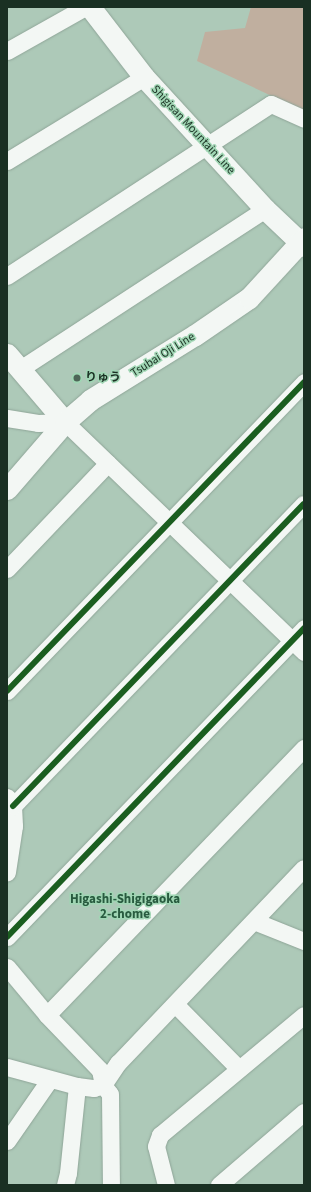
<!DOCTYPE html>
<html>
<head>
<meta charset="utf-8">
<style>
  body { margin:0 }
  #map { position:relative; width:311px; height:1192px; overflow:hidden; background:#adc9b8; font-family:"Source Sans 3","Noto Sans JP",sans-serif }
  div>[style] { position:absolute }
  .green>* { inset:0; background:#c0af9f }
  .roads { filter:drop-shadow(0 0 1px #8fa598) drop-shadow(0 0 1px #8fa598) }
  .minor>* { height:17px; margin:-8.5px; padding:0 8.5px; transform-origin:8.5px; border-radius:8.5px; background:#f3f7f4 }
  .major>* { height:21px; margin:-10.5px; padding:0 10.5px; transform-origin:10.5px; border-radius:10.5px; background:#f3f7f4 }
  .cycleway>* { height:6px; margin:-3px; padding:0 3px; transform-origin:3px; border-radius:3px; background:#1b5e20 }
  .dots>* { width:11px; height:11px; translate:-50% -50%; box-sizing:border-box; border:2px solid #a0d6b4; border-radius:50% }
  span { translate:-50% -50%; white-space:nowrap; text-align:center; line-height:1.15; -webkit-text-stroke:3px #a0d6b4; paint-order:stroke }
  .street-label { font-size:12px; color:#1a3023 }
  .poi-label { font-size:12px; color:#1a3023; font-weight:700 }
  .left { translate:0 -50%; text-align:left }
  .neighbourhood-label { font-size:13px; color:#285b3f; font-weight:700 }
  .frame { position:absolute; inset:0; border:8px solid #1a3023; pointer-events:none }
</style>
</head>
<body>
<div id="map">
  <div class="green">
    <div style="clip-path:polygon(251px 7px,304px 7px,304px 111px,197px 61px,205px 32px,245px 28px)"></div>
  </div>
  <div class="roads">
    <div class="minor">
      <div style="left:7px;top:51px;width:90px;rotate:-29.4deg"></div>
      <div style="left:7px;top:161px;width:161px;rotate:-31.5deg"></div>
      <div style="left:7px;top:276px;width:315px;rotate:-33.1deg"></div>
      <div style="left:271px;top:104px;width:36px;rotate:24deg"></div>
      <div style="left:20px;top:369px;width:293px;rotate:-33.1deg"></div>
      <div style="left:7px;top:418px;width:31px;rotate:9deg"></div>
      <div style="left:38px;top:423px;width:27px;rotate:-2deg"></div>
      <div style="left:65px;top:422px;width:332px;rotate:43.9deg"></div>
      <div style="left:7px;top:569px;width:146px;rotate:-46.4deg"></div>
      <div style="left:7px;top:691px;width:429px;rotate:-46.1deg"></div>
      <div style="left:7px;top:797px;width:11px;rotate:56deg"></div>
      <div style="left:13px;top:806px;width:20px;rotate:87deg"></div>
      <div style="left:14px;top:826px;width:47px;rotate:98.7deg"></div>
      <div style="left:13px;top:806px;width:419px;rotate:-46.1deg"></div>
      <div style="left:254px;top:921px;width:54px;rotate:21.8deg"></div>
      <div style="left:7px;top:937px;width:429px;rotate:-46.1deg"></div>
      <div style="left:7px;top:967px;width:62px;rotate:50.2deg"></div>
      <div style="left:47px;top:1015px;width:76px;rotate:46.1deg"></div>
      <div style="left:100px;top:1070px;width:15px;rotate:79deg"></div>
      <div style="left:103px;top:1085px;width:11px;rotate:52deg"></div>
      <div style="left:110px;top:1094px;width:91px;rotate:89.4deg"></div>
      <div style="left:175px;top:1004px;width:91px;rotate:45.4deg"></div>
      <div style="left:47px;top:1015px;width:371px;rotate:-46.1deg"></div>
      <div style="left:7px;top:1067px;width:73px;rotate:15.2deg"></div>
      <div style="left:77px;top:1086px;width:17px;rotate:7deg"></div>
      <div style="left:94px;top:1088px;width:9px;rotate:-18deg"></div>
      <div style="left:103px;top:1085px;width:27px;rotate:-56deg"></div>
      <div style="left:118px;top:1063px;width:269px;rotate:-46.4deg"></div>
      <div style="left:7px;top:1141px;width:75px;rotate:-55.3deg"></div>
      <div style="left:65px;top:1185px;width:12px;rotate:-76deg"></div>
      <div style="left:68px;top:1173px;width:87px;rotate:-84.1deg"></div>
      <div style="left:166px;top:1185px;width:40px;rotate:-104.4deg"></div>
      <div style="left:156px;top:1146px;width:12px;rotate:-70deg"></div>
      <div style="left:160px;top:1135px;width:187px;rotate:-39.8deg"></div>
      <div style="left:219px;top:1185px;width:112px;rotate:-40.7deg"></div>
    </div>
    <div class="major">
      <div style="left:90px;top:7px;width:88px;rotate:52.4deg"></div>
      <div style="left:144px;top:77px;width:179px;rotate:47.5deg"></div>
      <div style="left:265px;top:209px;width:54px;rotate:43.5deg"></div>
      <div style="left:7px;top:354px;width:89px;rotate:49.5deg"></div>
      <div style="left:7px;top:489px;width:89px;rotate:-49.1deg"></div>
      <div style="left:65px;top:422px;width:33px;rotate:-41deg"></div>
      <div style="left:90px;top:400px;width:123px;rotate:-31.8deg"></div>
      <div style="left:195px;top:335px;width:65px;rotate:-34.4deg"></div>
      <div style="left:249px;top:298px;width:81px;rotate:-47.5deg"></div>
    </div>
  </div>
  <div class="cycleway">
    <div style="left:7px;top:691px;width:429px;rotate:-46.1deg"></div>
    <div style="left:13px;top:806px;width:419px;rotate:-46.1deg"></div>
    <div style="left:7px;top:937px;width:429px;rotate:-46.1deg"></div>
  </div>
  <div class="dots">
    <div style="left:77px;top:378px;background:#4d6657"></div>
  </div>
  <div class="street-label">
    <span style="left:193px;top:130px;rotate:47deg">Shigisan Mountain Line</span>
    <span style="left:163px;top:355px;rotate:-32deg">Tsubai Oji Line</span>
  </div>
  <div class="poi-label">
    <span class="left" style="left:85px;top:378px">りゅう</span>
  </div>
  <div class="neighbourhood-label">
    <span style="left:125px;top:907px">Higashi-Shigigaoka<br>2-chome</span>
  </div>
  <div class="frame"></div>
</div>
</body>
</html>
